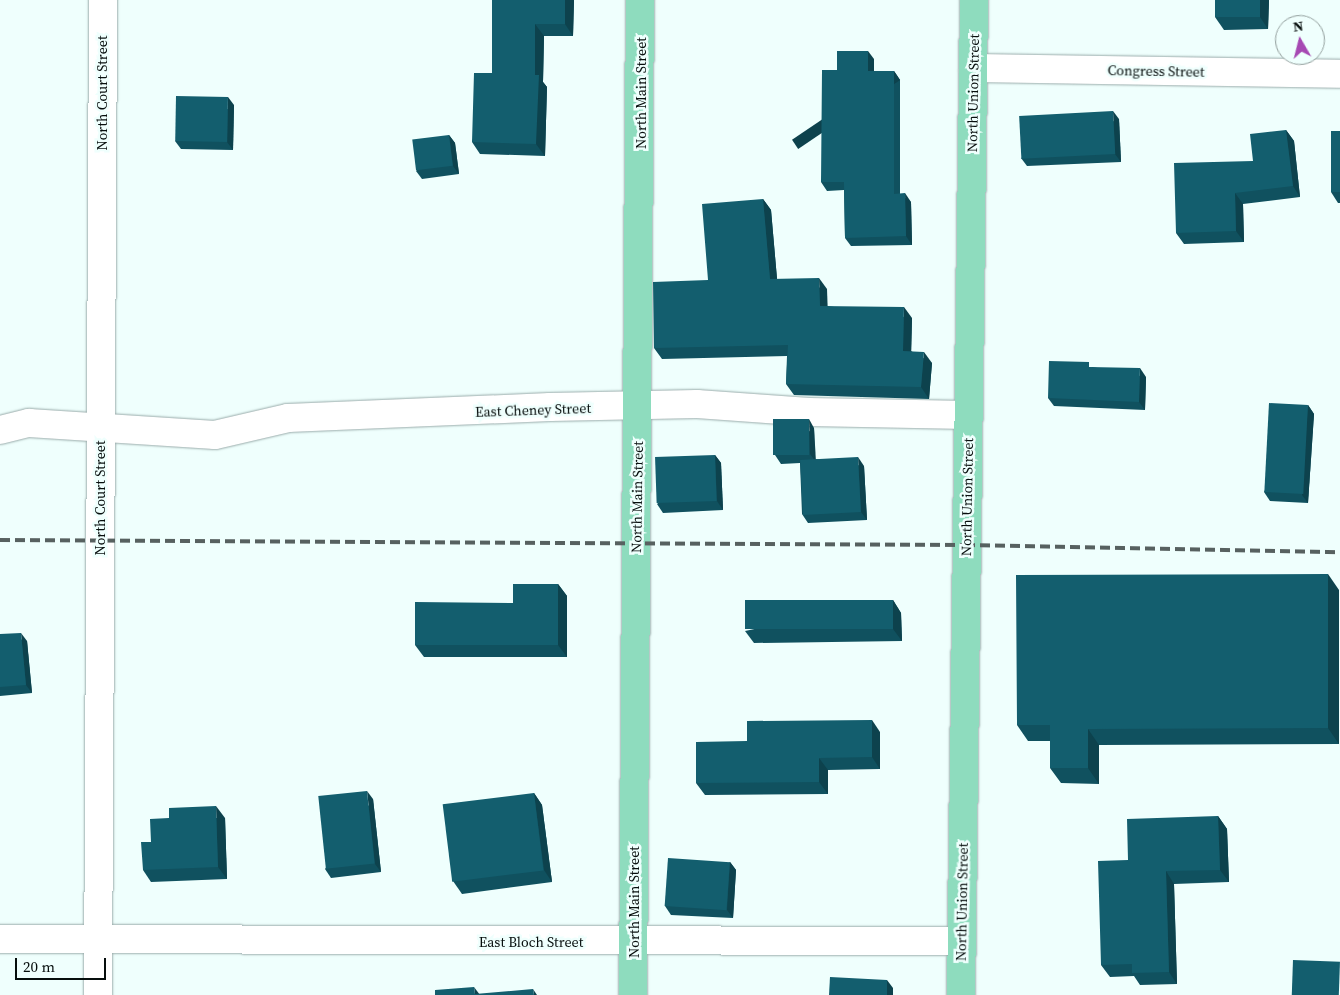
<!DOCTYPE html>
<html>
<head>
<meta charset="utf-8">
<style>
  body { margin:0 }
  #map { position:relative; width:1340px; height:995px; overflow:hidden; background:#effffd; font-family:"Source Serif 4",serif }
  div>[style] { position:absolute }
  .roads { filter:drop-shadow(0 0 1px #9aacab) drop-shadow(0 0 1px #9aacab) }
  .minor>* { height:28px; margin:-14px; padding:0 14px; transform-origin:14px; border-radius:14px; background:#fff }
  .major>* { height:28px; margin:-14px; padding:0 14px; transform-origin:14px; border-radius:14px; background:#8edcbe }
  .rail>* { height:4px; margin-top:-2px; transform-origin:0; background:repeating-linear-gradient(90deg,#576160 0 10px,transparent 0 15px) }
  .wall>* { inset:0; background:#10515f }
  .shaded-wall>* { inset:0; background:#0d424d; transform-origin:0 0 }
  .building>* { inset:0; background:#135e6e; transform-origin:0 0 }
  span { translate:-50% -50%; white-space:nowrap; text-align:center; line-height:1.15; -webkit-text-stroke:5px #effffd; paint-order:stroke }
  .street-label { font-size:14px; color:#070e0d }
  .north { position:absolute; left:1275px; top:15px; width:50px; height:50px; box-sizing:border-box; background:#effffd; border:1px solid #929f9d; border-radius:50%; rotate:352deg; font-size:14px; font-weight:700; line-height:20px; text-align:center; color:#070e0d }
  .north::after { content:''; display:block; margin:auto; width:18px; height:22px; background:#a649b3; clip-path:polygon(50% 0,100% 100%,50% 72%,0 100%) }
  .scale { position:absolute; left:15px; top:958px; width:91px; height:22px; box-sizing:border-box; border:2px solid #070e0d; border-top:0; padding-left:6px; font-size:15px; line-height:18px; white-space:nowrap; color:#070e0d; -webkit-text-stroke:4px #effffd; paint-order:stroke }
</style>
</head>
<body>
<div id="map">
  <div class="roads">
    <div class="minor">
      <div style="left:973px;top:68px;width:367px;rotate:0.9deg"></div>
      <div style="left:0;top:430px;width:30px;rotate:-14deg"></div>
      <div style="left:29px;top:423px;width:186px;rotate:3.7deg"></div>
      <div style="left:215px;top:435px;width:75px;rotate:-13.1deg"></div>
      <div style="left:288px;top:418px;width:262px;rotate:-2.4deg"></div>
      <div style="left:550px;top:407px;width:147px;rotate:-1.2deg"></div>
      <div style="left:697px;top:404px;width:112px;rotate:4.1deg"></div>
      <div style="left:809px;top:412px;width:159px;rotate:1.1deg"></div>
      <div style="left:0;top:939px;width:961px;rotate:0.12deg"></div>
      <div style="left:98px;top:995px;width:995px;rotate:-89.71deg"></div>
    </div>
    <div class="major">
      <div style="left:633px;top:995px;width:995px;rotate:-89.6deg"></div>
      <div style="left:961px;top:995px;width:995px;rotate:-89.25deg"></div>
    </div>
  </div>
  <div class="rail">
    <div style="left:0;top:540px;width:965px;rotate:0.3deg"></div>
    <div style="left:965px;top:545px;width:375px;rotate:1.1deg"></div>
  </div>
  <div class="wall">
    <div style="clip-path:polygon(492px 0,574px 0,573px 36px,544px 36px,543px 82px,547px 87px,545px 156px,480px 154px,472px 142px,492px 73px)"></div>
    <div style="clip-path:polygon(1269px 0,1268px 29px,1224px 30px,1215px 17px)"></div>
    <div style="clip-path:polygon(874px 59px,874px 71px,894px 71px,900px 80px,900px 194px,911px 202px,912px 245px,851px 246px,845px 238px,844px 190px,827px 191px,821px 182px,837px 70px)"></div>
    <div style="clip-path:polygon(234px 105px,233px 150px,181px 149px,175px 141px)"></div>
    <div style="clip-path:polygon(1119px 119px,1121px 162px,1027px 166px,1021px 158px)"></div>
    <div style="clip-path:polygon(1286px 130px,1294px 141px,1300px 197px,1243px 204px,1244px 242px,1184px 244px,1176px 233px)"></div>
    <div style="clip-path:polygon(1340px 131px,1340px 203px,1338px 203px,1331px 192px)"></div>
    <div style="clip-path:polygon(449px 135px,455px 143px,459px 174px,422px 179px,416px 171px)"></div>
    <div style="clip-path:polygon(763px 199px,771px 210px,777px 279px,827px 289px,827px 306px,912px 318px,911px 351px,932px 363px,929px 399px,794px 395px,786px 384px,787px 356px,662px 359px,654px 348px,708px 280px)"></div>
    <div style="clip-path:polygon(1092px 367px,1146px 377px,1145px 410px,1054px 406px,1048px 398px)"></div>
    <div style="clip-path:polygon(1308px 405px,1314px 414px,1308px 503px,1270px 501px,1264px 492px)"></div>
    <div style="clip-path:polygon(814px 428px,815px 459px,864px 466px,867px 520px,808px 523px,802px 514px,800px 463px,781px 464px,775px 455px)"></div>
    <div style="clip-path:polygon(715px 455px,721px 463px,723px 510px,663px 513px,657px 504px)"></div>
    <div style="clip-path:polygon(558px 584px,567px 596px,567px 657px,424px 657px,415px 645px)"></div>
    <div style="clip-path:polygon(1339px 590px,1339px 744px,1099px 745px,1099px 784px,1061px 783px,1050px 768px,1050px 741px,1028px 741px,1017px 725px)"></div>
    <div style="clip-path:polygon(893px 600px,901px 613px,902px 641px,754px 643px,745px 631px)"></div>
    <div style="clip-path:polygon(0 634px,27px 641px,32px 693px,0 696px)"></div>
    <div style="clip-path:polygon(880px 732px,880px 769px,828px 770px,828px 794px,705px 795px,696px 783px,747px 741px)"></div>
    <div style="clip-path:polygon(534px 793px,542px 805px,552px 882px,462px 894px,453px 881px)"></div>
    <div style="clip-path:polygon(373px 799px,381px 872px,331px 878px,325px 869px)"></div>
    <div style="clip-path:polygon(1218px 816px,1227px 829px,1229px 882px,1174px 884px,1177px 984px,1140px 985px,1134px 976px,1110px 977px,1101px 965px,1128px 860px)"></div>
    <div style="clip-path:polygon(169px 818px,225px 818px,227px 879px,151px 882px,143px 870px,151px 842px)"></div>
    <div style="clip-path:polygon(730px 862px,736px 870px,733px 918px,671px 915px,665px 906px)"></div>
  </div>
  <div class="shaded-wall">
    <div style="clip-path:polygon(565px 0,574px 0,573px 36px,565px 24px)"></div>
    <div style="clip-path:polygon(1260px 0,1269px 0,1268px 29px,1260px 17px)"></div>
    <div style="clip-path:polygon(535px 24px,544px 36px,543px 82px,547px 87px,545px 156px,536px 144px,535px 75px)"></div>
    <div style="clip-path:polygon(868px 51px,874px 59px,874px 80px,868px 71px)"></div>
    <div style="left:894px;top:71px;width:11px;height:123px;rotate:56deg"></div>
    <div style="clip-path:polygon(228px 97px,234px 105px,233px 150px,227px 142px)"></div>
    <div style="clip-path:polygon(1113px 111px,1119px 119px,1121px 162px,1115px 154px)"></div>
    <div style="clip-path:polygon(1286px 130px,1294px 141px,1300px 197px,1293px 186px)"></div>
    <div style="clip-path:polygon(449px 135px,455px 143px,459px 174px,453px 166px)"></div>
    <div style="clip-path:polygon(905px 193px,911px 202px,912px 245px,906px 236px)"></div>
    <div style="clip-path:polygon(1235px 193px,1243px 204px,1244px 242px,1236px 231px)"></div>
    <div style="clip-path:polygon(763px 199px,771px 210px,778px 290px,770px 279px)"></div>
    <div style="clip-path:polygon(819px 278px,827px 289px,828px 317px,820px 306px)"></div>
    <div style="clip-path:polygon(904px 307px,912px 318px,911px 362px,903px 351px)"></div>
    <div style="clip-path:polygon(924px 352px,932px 363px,929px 399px,921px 387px)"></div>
    <div style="clip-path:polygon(1140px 368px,1146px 377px,1145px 410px,1139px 402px)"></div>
    <div style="clip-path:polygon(1308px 405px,1314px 414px,1308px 503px,1302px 495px)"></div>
    <div style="clip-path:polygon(809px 419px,814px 428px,816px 462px,810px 454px)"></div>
    <div style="clip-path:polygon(715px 455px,721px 463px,723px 510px,717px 501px)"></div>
    <div style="clip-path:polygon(858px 457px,864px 466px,867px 520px,861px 512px)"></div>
    <div style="clip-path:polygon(1328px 574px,1339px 590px,1339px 744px,1328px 728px)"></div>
    <div style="clip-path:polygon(558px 584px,567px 596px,567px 657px,558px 645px)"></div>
    <div style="clip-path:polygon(893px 600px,901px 613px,902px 641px,893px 629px)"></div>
    <div style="clip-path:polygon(21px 633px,27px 641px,32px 693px,26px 685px)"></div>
    <div style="clip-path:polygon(872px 720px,880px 732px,880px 769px,872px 757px)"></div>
    <div style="clip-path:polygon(1088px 729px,1099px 745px,1099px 784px,1088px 768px)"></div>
    <div style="clip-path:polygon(819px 758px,828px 770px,828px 794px,819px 782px)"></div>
    <div style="clip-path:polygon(367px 791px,373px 799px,381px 872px,375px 864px)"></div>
    <div style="clip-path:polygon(534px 793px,542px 805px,552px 882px,544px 870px)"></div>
    <div style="clip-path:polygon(216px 806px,225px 818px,227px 879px,218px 867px)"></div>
    <div style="clip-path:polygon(1218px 816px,1227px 829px,1229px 882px,1220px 870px)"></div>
    <div style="clip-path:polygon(730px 862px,736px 870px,733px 918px,727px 910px)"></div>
    <div style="clip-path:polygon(1166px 871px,1174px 884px,1177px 984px,1169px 972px)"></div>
    <div style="clip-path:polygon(887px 980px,893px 988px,893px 995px,887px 995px)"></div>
    <div style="clip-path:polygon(474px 987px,480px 995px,475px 994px)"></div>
    <div style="clip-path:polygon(533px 989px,537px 995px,534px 995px)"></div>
  </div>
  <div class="building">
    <div style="clip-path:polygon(492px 0,565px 0,565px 24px,535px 24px,535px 75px,539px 75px,536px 144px,472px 142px,474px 73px,492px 73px)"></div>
    <div style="left:1215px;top:0;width:45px;height:17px"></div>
    <div style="clip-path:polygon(837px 51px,868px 51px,868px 71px,894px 71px,894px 194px,905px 193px,906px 236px,845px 238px,844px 182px,821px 182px,822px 70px,837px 70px)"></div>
    <div style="left:176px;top:96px;width:52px;height:45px;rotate:1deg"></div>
    <div style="left:1113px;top:111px;width:43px;height:94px;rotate:87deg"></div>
    <div style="clip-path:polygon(1286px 130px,1293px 186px,1235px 193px,1236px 231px,1176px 233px,1174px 163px,1253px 161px,1250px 134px)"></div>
    <div style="left:1331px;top:131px;width:9px;height:61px"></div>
    <div style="left:449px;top:135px;width:31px;height:37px;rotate:83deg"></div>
    <div style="clip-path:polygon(763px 199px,770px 279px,819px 278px,820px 306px,904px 307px,903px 351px,924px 352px,921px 387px,786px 384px,788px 345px,654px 348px,653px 282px,708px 280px,702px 204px)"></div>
    <div style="clip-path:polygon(1049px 361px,1089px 362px,1089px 367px,1140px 368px,1139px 402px,1048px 398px)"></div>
    <div style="left:1269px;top:403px;width:39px;height:89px;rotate:3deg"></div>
    <div style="left:773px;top:419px;width:36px;height:36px"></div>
    <div style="left:715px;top:455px;width:46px;height:60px;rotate:88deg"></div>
    <div style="left:858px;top:457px;width:55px;height:58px;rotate:87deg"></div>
    <div style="clip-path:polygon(1328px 574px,1328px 728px,1088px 729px,1088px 768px,1050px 768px,1050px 725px,1017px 725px,1016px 575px)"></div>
    <div style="clip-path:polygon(513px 584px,558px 584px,558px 645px,415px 645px,415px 602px,513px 603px)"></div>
    <div style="left:893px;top:600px;width:29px;height:148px;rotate:90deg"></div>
    <div style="clip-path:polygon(21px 633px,26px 685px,0 687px,0 634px)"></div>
    <div style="clip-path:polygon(872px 720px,872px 757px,819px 758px,819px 782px,696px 783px,696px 742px,747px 741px,747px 721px)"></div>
    <div style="left:367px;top:791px;width:73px;height:49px;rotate:84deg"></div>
    <div style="left:534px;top:793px;width:78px;height:92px;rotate:83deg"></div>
    <div style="clip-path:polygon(216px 806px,218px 867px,143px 870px,141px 842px,151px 842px,150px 819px,169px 818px,169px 808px)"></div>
    <div style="clip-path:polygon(1218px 816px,1220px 870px,1166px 871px,1169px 972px,1132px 973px,1132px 964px,1101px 965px,1098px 861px,1128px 860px,1127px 819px)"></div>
    <div style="left:668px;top:858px;width:62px;height:48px;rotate:4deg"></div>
    <div style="left:1293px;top:960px;width:47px;height:35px;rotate:2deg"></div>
    <div style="clip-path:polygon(830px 977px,887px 980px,887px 995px,829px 995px)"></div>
    <div style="clip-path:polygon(474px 987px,475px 994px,533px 989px,534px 995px,435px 995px,435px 990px)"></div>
  </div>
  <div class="street-label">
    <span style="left:1156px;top:71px;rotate:1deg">Congress Street</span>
    <span style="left:102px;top:93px;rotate:-90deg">North Court Street</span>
    <span style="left:641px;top:93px;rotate:-90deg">North Main Street</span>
    <span style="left:973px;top:93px;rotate:-89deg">North Union Street</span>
    <span style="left:533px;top:410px;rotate:-2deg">East Cheney Street</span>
    <span style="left:637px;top:497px;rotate:-89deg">North Main Street</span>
    <span style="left:967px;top:497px;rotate:-89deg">North Union Street</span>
    <span style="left:100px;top:498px;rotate:-90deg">North Court Street</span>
    <span style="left:634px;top:902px;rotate:-90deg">North Main Street</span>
    <span style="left:962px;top:902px;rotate:-89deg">North Union Street</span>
    <span style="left:531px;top:942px">East Bloch Street</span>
  </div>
  <div class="north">N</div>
  <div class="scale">20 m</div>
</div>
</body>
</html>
